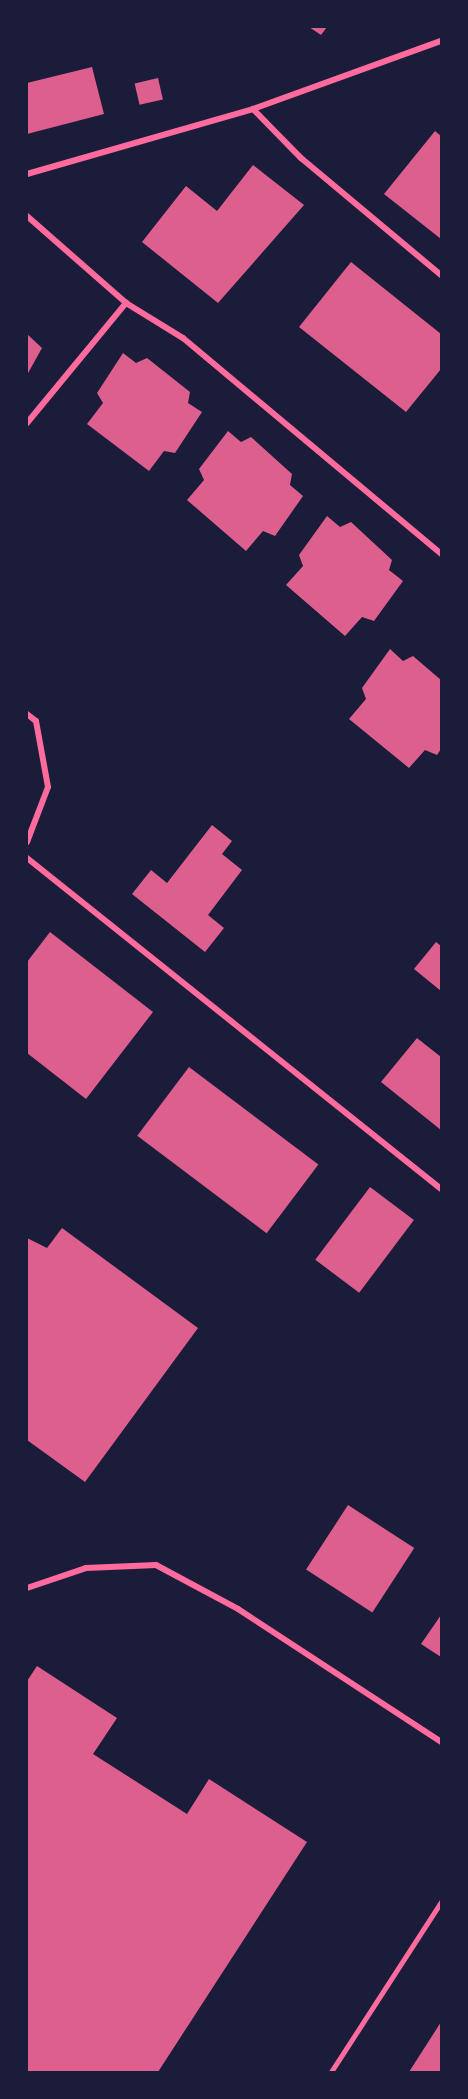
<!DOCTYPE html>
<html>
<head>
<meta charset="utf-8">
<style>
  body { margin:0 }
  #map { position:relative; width:468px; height:2099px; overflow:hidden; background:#1b1b3a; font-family:"Source Serif 4",serif }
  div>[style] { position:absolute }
  .building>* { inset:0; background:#dd5f8e; transform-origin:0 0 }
  .service>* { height:4.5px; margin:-2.25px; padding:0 2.25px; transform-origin:2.25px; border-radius:2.25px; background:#ff6b9d }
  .minor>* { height:6px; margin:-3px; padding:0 3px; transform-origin:3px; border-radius:3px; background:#ff6b9d }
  span { translate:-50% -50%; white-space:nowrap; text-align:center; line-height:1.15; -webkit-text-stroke:6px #1b1b3a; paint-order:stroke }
  .frame { position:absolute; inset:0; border:28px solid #1b1b3a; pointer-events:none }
</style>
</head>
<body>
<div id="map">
  <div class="building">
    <div style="clip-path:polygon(309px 27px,327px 27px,321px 35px)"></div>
    <div style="clip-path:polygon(92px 67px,104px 114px,27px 134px,27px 83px)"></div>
    <div style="left:158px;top:78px;width:22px;height:24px;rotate:77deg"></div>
    <div style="clip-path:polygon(435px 131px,441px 136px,441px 239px,384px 194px)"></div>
    <div style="clip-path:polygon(253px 165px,304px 205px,218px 303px,142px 242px,186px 186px,217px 211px)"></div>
    <div style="clip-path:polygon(351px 262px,441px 334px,441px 369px,406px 412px,299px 327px)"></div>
    <div style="clip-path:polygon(27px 334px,42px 348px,27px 375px)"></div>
    <div style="clip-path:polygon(123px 353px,136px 363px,147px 358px,190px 392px,188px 403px,202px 412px,175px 453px,164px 451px,149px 471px,87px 424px,103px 403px,97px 393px)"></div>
    <div style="clip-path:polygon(228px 431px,241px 442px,251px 437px,292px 474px,290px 485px,303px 496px,275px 536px,263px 531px,246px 551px,187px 500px,204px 480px,199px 469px)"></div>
    <div style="clip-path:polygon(327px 516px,340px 527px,351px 522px,392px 560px,389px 570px,403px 581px,374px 621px,362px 617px,345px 636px,286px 585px,303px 566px,299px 555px)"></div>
    <div style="clip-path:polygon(390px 649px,403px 661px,413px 656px,441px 680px,441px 749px,437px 755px,425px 750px,409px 768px,349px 719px,366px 699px,362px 688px)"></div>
    <div style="clip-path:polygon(212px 825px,232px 841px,222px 854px,242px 870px,208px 915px,224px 928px,205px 952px,132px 894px,151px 870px,167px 883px)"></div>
    <div style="clip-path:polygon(50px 932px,153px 1012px,86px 1099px,27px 1053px,27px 962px)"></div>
    <div style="clip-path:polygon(436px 942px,441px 946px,441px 991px,414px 969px)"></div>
    <div style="clip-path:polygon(417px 1038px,441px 1057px,441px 1130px,381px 1082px)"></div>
    <div style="left:189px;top:1067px;width:162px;height:86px;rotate:37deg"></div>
    <div style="left:370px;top:1187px;width:55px;height:91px;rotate:37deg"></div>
    <div style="clip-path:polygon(62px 1228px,198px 1328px,85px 1482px,27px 1440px,27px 1238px,47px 1248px)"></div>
    <div style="left:348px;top:1505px;width:79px;height:77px;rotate:33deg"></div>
    <div style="clip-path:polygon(441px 1615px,441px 1657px,421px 1644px)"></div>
    <div style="clip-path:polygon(37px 1666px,117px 1718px,93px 1754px,187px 1814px,209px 1779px,307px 1842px,158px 2072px,27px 2072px,27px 1681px)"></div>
    <div style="clip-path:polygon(441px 2022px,441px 2072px,409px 2072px)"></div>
  </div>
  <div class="service">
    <div style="left:331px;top:2072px;width:202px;rotate:-57.1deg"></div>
  </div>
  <div class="minor">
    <div style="left:253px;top:109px;width:69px;rotate:45.6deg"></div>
    <div style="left:301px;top:158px;width:182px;rotate:39.9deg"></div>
    <div style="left:27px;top:174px;width:235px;rotate:-16deg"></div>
    <div style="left:253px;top:109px;width:200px;rotate:-19.9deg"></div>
    <div style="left:27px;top:216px;width:132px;rotate:41.3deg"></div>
    <div style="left:126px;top:303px;width:67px;rotate:31.6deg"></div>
    <div style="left:183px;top:338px;width:336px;rotate:39.9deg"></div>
    <div style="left:27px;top:423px;width:156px;rotate:-50.5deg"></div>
    <div style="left:27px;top:714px;width:11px;rotate:38deg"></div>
    <div style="left:36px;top:721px;width:67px;rotate:79.7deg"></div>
    <div style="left:48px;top:787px;width:59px;rotate:110.9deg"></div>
    <div style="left:27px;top:858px;width:530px;rotate:38.64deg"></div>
    <div style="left:27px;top:1588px;width:62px;rotate:-18.7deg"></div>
    <div style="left:86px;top:1568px;width:70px;rotate:-2.5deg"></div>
    <div style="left:156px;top:1565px;width:93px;rotate:28.2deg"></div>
    <div style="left:238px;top:1609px;width:243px;rotate:33.2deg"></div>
  </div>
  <div class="frame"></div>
</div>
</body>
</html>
